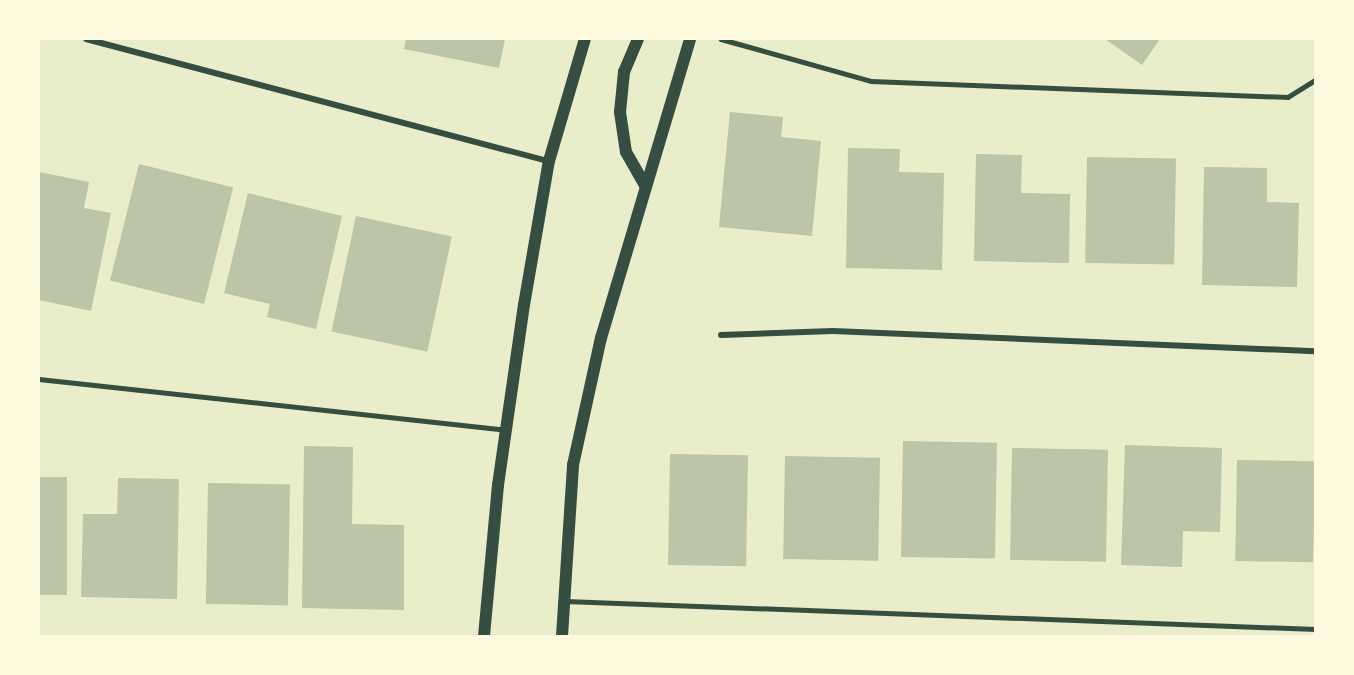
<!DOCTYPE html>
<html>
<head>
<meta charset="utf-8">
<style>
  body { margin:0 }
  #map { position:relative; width:1354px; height:675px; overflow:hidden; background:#e9edc9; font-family:"Asap Condensed",sans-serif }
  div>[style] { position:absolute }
  .building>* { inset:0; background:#bcc5a7; transform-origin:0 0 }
  .service>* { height:4.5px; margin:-2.25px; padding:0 2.25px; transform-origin:2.25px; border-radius:2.25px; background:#344e41 }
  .minor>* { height:6px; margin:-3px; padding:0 3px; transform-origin:3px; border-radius:3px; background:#344e41 }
  .secondary>* { height:12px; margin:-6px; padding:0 6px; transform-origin:6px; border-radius:6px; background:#344e41 }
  span { translate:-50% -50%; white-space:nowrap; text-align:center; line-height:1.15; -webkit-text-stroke:4.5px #fefae0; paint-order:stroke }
  .frame { position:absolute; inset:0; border:40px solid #fefae0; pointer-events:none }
</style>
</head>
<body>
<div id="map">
  <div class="building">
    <div style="clip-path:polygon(406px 39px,505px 39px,499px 68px,404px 49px)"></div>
    <div style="clip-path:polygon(1105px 39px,1160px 39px,1142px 65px)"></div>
    <div style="clip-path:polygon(730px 112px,783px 117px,781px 137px,821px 141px,812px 236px,719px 227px)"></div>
    <div style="clip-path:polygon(848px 148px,900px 149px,899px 172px,944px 173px,942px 270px,846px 268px)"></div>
    <div style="clip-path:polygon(976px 154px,1022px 155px,1021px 193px,1070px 194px,1069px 263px,974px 261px)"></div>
    <div style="left:1087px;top:157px;width:89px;height:106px;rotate:1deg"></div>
    <div style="left:139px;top:164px;width:97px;height:120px;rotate:14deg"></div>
    <div style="clip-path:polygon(1204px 167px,1267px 168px,1267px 202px,1299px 203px,1297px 287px,1202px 285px)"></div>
    <div style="clip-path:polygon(39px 172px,89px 182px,84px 208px,111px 213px,91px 311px,39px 300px)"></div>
    <div style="clip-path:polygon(248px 193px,342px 216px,316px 329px,267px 317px,270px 304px,224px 293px)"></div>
    <div style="left:356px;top:216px;width:98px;height:118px;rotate:12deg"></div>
    <div style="left:903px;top:441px;width:94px;height:116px;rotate:1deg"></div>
    <div style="clip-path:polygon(1125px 445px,1222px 448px,1220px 532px,1183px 531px,1182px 567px,1121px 565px)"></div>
    <div style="clip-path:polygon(304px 446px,353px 447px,352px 524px,404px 525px,404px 610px,302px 608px)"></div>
    <div style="left:1012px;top:448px;width:96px;height:112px;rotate:1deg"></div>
    <div style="left:670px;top:454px;width:78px;height:111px;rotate:1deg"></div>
    <div style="left:785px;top:456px;width:95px;height:103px;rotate:1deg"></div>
    <div style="left:1237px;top:460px;width:78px;height:101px;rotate:1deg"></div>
    <div style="left:39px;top:477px;width:28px;height:118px"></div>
    <div style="clip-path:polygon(118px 478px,179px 479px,177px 599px,81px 597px,83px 514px,117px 514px)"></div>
    <div style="left:208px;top:483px;width:82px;height:121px;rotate:1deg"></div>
  </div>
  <div class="service">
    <div style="left:721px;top:39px;width:156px;rotate:15.6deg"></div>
    <div style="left:871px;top:81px;width:417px;rotate:2.2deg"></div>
    <div style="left:1288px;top:97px;width:32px;rotate:-32deg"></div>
    <div style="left:39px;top:379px;width:469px;rotate:6.2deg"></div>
    <div style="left:565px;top:601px;width:751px;rotate:2.14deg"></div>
  </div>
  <div class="minor">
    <div style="left:86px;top:39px;width:479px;rotate:14.8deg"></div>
    <div style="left:721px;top:335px;width:112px;rotate:-2deg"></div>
    <div style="left:833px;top:331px;width:482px;rotate:2.4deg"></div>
  </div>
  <div class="secondary">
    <div style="left:638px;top:39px;width:36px;rotate:113deg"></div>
    <div style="left:624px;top:72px;width:40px;rotate:95.7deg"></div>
    <div style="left:620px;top:112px;width:40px;rotate:81.5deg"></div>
    <div style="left:626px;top:152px;width:40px;rotate:60.3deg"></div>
    <div style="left:484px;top:636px;width:152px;rotate:-84.7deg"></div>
    <div style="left:498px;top:485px;width:182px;rotate:-81.8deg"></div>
    <div style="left:524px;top:305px;width:146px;rotate:-80.2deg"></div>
    <div style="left:549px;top:161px;width:127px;rotate:-73.6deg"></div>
    <div style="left:562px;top:636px;width:171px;rotate:-86.3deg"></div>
    <div style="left:573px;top:465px;width:130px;rotate:-77.6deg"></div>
    <div style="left:601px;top:338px;width:312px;rotate:-73.4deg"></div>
  </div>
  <div class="frame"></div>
</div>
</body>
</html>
